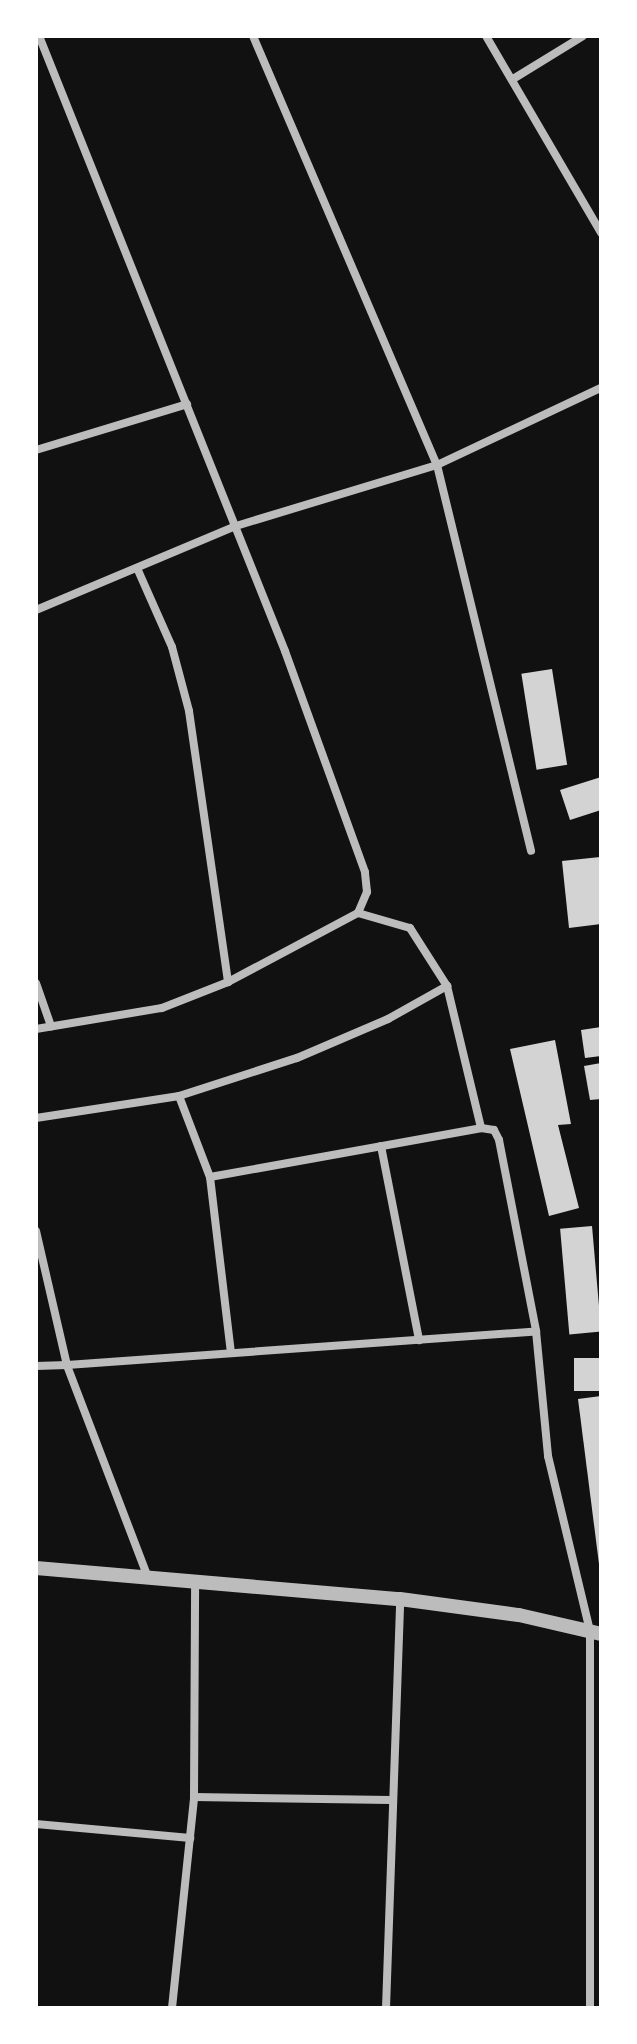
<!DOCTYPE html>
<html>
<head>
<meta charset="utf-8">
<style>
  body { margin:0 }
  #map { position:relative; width:637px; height:2044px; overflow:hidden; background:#111; font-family:"Source Sans 3",sans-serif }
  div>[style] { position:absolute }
  .building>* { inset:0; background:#d3d3d3; transform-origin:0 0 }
  .minor>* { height:8px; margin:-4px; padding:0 4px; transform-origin:4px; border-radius:4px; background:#bcbcbc }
  .tertiary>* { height:14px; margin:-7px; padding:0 7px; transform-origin:7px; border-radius:7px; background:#bcbcbc }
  span { translate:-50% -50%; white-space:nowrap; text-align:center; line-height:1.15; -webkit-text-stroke:8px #fff; paint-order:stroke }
  .frame { position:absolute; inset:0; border:38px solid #fff; pointer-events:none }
</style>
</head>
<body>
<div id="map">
  <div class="building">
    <div style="left:552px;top:669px;width:97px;height:31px;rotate:81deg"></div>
    <div style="clip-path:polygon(601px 777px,601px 810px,570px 820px,560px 790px)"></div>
    <div style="clip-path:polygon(600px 857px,601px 924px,569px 928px,562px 861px)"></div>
    <div style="clip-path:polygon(601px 1027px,601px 1056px,585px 1058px,581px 1030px)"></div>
    <div style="clip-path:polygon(555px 1040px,571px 1124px,558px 1125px,579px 1208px,549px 1216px,510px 1049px)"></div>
    <div style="clip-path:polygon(601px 1063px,601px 1099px,590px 1100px,584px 1066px)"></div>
    <div style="left:592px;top:1226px;width:106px;height:32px;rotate:85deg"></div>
    <div style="left:601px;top:1358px;width:33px;height:27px;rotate:90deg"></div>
    <div style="clip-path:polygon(601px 1396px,601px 1564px,599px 1564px,578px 1399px)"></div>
  </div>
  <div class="minor">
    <div style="left:253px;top:36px;width:467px;rotate:66.8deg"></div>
    <div style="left:437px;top:465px;width:397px;rotate:76.3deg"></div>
    <div style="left:486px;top:36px;width:228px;rotate:59.7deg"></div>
    <div style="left:513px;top:79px;width:82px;rotate:-31.6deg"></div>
    <div style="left:36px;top:450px;width:158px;rotate:-16.9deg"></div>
    <div style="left:137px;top:568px;width:86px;rotate:66.1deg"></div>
    <div style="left:172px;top:647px;width:66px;rotate:75.1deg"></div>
    <div style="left:189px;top:711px;width:274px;rotate:81.8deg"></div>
    <div style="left:36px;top:610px;width:217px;rotate:-22.8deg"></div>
    <div style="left:236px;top:526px;width:210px;rotate:-16.9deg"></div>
    <div style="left:437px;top:465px;width:181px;rotate:-25.2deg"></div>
    <div style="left:358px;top:913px;width:54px;rotate:16.1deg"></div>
    <div style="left:410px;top:928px;width:69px;rotate:57.5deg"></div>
    <div style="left:447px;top:986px;width:146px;rotate:76.5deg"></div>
    <div style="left:36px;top:983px;width:46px;rotate:70.8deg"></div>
    <div style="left:36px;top:1029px;width:128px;rotate:-9.5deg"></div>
    <div style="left:162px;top:1008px;width:71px;rotate:-21.5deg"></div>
    <div style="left:228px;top:982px;width:147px;rotate:-28deg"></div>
    <div style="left:358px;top:913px;width:23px;rotate:-67deg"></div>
    <div style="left:367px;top:892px;width:20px;rotate:-96deg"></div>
    <div style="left:365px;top:872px;width:235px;rotate:-109.9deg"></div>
    <div style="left:285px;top:651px;width:662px;rotate:-111.8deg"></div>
    <div style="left:179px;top:1096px;width:87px;rotate:69.1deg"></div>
    <div style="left:210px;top:1177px;width:177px;rotate:83.2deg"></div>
    <div style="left:36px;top:1118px;width:145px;rotate:-8.7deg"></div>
    <div style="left:179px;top:1096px;width:124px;rotate:-17.9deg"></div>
    <div style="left:297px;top:1058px;width:99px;rotate:-23.2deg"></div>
    <div style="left:388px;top:1019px;width:68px;rotate:-29.2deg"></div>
    <div style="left:381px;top:1146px;width:198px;rotate:78.9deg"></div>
    <div style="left:210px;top:1177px;width:275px;rotate:-10.2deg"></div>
    <div style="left:481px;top:1128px;width:13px;rotate:9deg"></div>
    <div style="left:494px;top:1130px;width:11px;rotate:63deg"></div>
    <div style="left:499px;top:1140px;width:195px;rotate:79deg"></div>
    <div style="left:536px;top:1331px;width:126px;rotate:84.5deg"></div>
    <div style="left:548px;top:1456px;width:180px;rotate:76.5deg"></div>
    <div style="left:590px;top:1631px;width:377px;rotate:90deg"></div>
    <div style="left:36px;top:1231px;width:138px;rotate:77deg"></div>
    <div style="left:67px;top:1365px;width:31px;rotate:178deg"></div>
    <div style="left:147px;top:1575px;width:225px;rotate:-110.9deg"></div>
    <div style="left:67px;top:1365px;width:470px;rotate:-4.1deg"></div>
    <div style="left:194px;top:1797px;width:196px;rotate:0.9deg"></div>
    <div style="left:36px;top:1824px;width:155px;rotate:5.2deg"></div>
    <div style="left:172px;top:2008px;width:212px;rotate:-84deg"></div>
    <div style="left:194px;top:1797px;width:218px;rotate:-89.7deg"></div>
    <div style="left:386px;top:2008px;width:409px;rotate:-88deg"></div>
  </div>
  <div class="tertiary">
    <div style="left:36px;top:1568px;width:365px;rotate:4.9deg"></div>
    <div style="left:400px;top:1599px;width:120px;rotate:7.7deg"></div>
    <div style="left:519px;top:1615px;width:84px;rotate:13deg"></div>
  </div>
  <div class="frame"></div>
</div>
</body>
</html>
